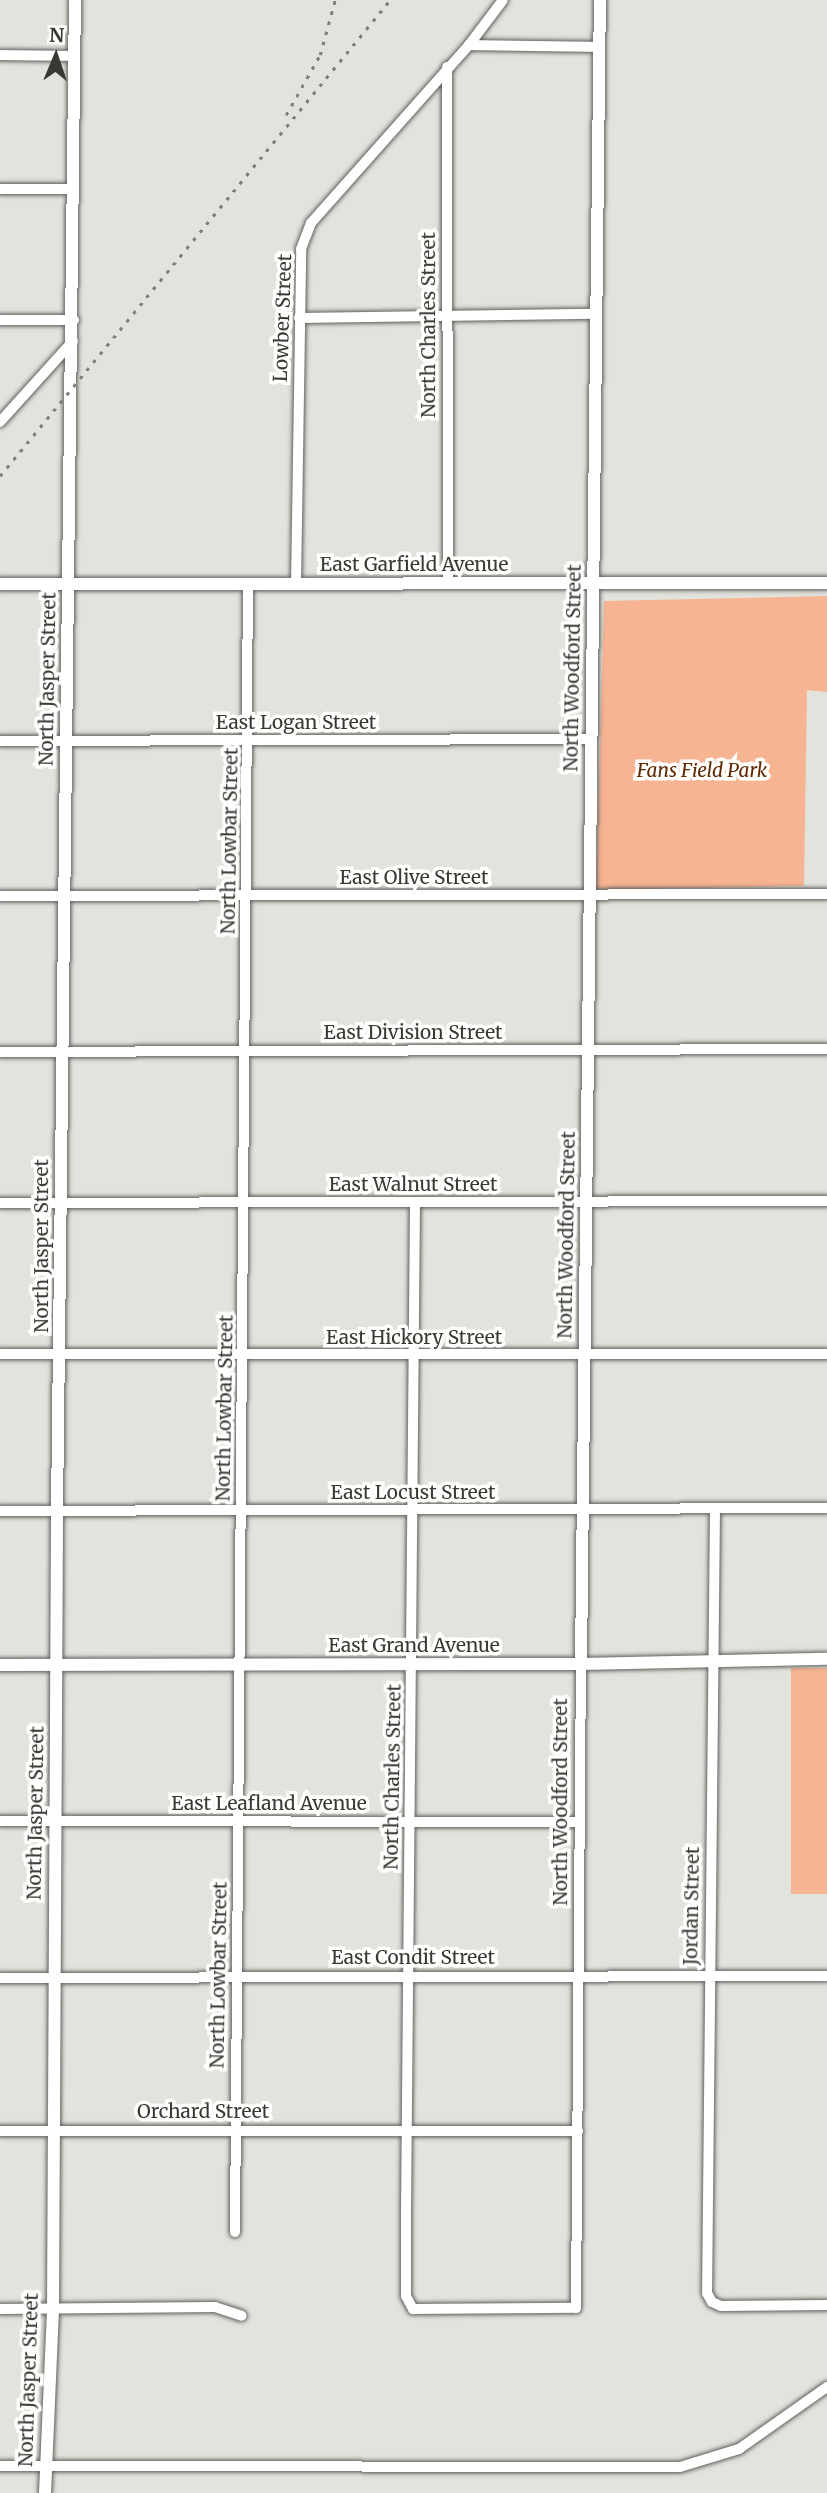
<!DOCTYPE html>
<html>
<head>
<meta charset="utf-8">
<style>
  body { margin:0 }
  #map { position:relative; width:827px; height:2493px; overflow:hidden; background:#e2e3dd; font-family:Merriweather,serif }
  div>[style] { position:absolute }
  .green>* { inset:0; background:#f6b492; transform-origin:0 0 }
  .roads { filter:drop-shadow(0 0 2px #61615c) drop-shadow(0 0 2px #61615c) }
  .minor>* { height:10px; margin:-5px; padding:0 5px; transform-origin:5px; border-radius:5px; background:#fff }
  .tertiary>* { height:12px; margin:-6px; padding:0 6px; transform-origin:6px; border-radius:6px; background:#fff }
  .rail>* { height:2.5px; margin-top:-1.25px; transform-origin:0; background:repeating-linear-gradient(90deg,#7e7e7a 0 3.5px,transparent 0 10.5px) }
  span { translate:-50% -50%; white-space:nowrap; text-align:center; line-height:1.15; -webkit-text-stroke:7px #fffffe; paint-order:stroke }
  .street-label { font-size:19px; color:#383835 }
  .park-label { font-size:19px; color:#5f2802; font-style:italic }
  .north { position:absolute; left:21px; top:21px; width:70px; height:70px; -webkit-text-stroke:5px #fffffe; paint-order:stroke; rotate:2deg; font-size:19px; font-weight:700; line-height:28px; text-align:center; color:#383835 }
  .north::after { content:''; display:block; margin:auto; width:24px; height:32px; background:#383835; clip-path:polygon(50% 0,100% 100%,50% 72%,0 100%) }
</style>
</head>
<body>
<div id="map">
  <div class="green">
    <div style="clip-path:polygon(827px 596px,827px 692px,807px 690px,804px 886px,596px 890px,604px 601px)"></div>
    <div style="left:827px;top:1668px;width:226px;height:36px;rotate:90deg"></div>
  </div>
  <div class="roads">
    <div class="minor">
      <div style="left:469px;top:45px;width:130px;rotate:0.9deg"></div>
      <div style="left:0;top:55px;width:75px;rotate:0.8deg"></div>
      <div style="left:447px;top:67px;width:517px;rotate:89.89deg"></div>
      <div style="left:0;top:189px;width:74px"></div>
      <div style="left:299px;top:318px;width:297px;rotate:-0.8deg"></div>
      <div style="left:0;top:320px;width:74px"></div>
      <div style="left:0;top:422px;width:109px;rotate:-48deg"></div>
      <div style="left:296px;top:584px;width:335px;rotate:-89.1deg"></div>
      <div style="left:301px;top:249px;width:28px;rotate:-69deg"></div>
      <div style="left:311px;top:223px;width:238px;rotate:-48.4deg"></div>
      <div style="left:469px;top:45px;width:56px;rotate:-52.9deg"></div>
      <div style="left:0;top:741px;width:591px;rotate:-0.19deg"></div>
      <div style="left:0;top:896px;width:827px;rotate:-0.14deg"></div>
      <div style="left:0;top:1052px;width:827px;rotate:-0.21deg"></div>
      <div style="left:415px;top:1202px;width:1006px;rotate:90.51deg"></div>
      <div style="left:406px;top:2208px;width:88px;rotate:90deg"></div>
      <div style="left:406px;top:2296px;width:15px;rotate:62deg"></div>
      <div style="left:413px;top:2309px;width:163px;rotate:-0.4deg"></div>
      <div style="left:576px;top:2308px;width:644px;rotate:-89.56deg"></div>
      <div style="left:0;top:1203px;width:827px;rotate:-0.14deg"></div>
      <div style="left:0;top:1354px;width:827px"></div>
      <div style="left:715px;top:1509px;width:784px;rotate:90.58deg"></div>
      <div style="left:707px;top:2293px;width:10px;rotate:61deg"></div>
      <div style="left:712px;top:2302px;width:10px;rotate:24deg"></div>
      <div style="left:721px;top:2306px;width:106px;rotate:-0.5deg"></div>
      <div style="left:0;top:1511px;width:827px;rotate:-0.21deg"></div>
      <div style="left:0;top:1821px;width:580px;rotate:0.1deg"></div>
      <div style="left:0;top:1978px;width:827px;rotate:-0.14deg"></div>
      <div style="left:0;top:2131px;width:578px"></div>
      <div style="left:235px;top:2232px;width:1647px;rotate:-89.55deg"></div>
      <div style="left:0;top:2309px;width:215px;rotate:-0.5deg"></div>
      <div style="left:215px;top:2307px;width:28px;rotate:18deg"></div>
      <div style="left:0;top:2466px;width:680px;rotate:0.08deg"></div>
      <div style="left:680px;top:2467px;width:62px;rotate:-17deg"></div>
      <div style="left:739px;top:2449px;width:108px;rotate:-35.2deg"></div>
    </div>
    <div class="tertiary">
      <div style="left:0;top:584px;width:827px;rotate:-0.07deg"></div>
      <div style="left:581px;top:1664px;width:1664px;rotate:-89.35deg"></div>
      <div style="left:0;top:1665px;width:581px;rotate:-0.1deg"></div>
      <div style="left:581px;top:1664px;width:246px;rotate:-1.2deg"></div>
      <div style="left:45px;top:2493px;width:184px;rotate:-87.5deg"></div>
      <div style="left:53px;top:2309px;width:798px;rotate:-89.71deg"></div>
      <div style="left:57px;top:1511px;width:1511px;rotate:-89.32deg"></div>
    </div>
  </div>
  <div class="rail">
    <div style="left:286px;top:115px;width:69px;rotate:-60.5deg"></div>
    <div style="left:320px;top:55px;width:57px;rotate:-74.7deg"></div>
    <div style="left:0;top:476px;width:615px;rotate:-50.67deg"></div>
  </div>
  <div class="street-label">
    <span style="left:283px;top:318px;rotate:-88deg">Lowber Street</span>
    <span style="left:429px;top:325px;rotate:-90deg">North Charles Street</span>
    <span style="left:414px;top:565px">East Garfield Avenue</span>
    <span style="left:573px;top:668px;rotate:-89deg">North Woodford Street</span>
    <span style="left:48px;top:679px;rotate:-89deg">North Jasper Street</span>
    <span style="left:296px;top:723px">East Logan Street</span>
    <span style="left:230px;top:841px;rotate:-89deg">North Lowbar Street</span>
    <span style="left:414px;top:878px">East Olive Street</span>
    <span style="left:413px;top:1033px">East Division Street</span>
    <span style="left:413px;top:1185px">East Walnut Street</span>
    <span style="left:567px;top:1235px;rotate:-89deg">North Woodford Street</span>
    <span style="left:42px;top:1246px;rotate:-90deg">North Jasper Street</span>
    <span style="left:414px;top:1338px">East Hickory Street</span>
    <span style="left:225px;top:1408px;rotate:-89deg">North Lowbar Street</span>
    <span style="left:413px;top:1493px">East Locust Street</span>
    <span style="left:414px;top:1646px">East Grand Avenue</span>
    <span style="left:393px;top:1777px;rotate:-89deg">North Charles Street</span>
    <span style="left:561px;top:1802px;rotate:-90deg">North Woodford Street</span>
    <span style="left:269px;top:1804px">East Leafland Avenue</span>
    <span style="left:36px;top:1813px;rotate:-89deg">North Jasper Street</span>
    <span style="left:692px;top:1906px;rotate:-89deg">Jordan Street</span>
    <span style="left:413px;top:1958px">East Condit Street</span>
    <span style="left:219px;top:1975px;rotate:-89deg">North Lowbar Street</span>
    <span style="left:203px;top:2112px">Orchard Street</span>
    <span style="left:29px;top:2380px;rotate:-88deg">North Jasper Street</span>
  </div>
  <div class="park-label">
    <span style="left:702px;top:771px">Fans Field Park</span>
  </div>
  <div class="north">N</div>
</div>
</body>
</html>
